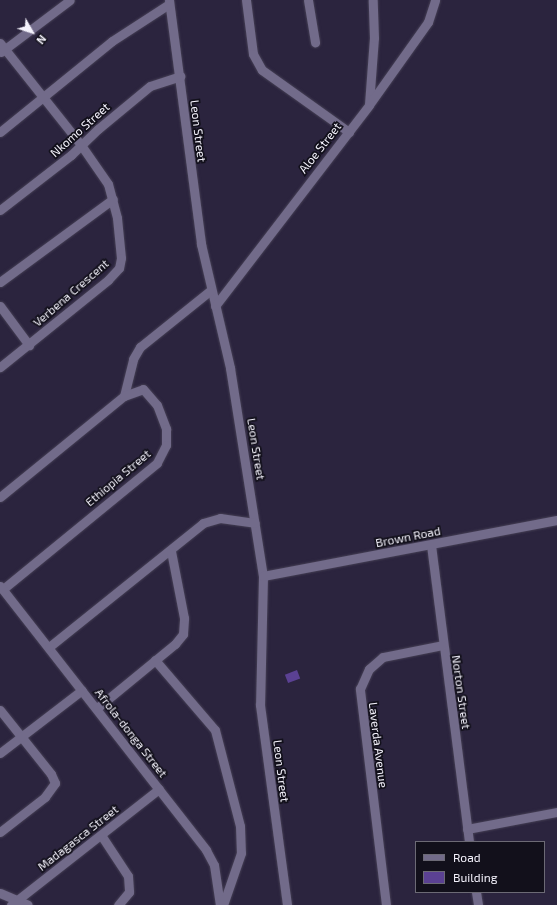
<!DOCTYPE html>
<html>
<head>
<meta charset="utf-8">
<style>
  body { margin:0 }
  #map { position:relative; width:557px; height:905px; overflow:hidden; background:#2b243e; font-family:"Exo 2",sans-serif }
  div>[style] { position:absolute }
  .building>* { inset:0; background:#5b4193; transform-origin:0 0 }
  .roads { filter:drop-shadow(0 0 1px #453f54) drop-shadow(0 0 1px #453f54) }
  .minor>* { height:9px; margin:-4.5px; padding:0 4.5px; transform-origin:4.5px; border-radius:4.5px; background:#726b8a }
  span { translate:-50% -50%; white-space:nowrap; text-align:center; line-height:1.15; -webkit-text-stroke:3.5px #12101b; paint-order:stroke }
  .street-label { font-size:12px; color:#f4f2fc }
  .legend { position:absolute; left:415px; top:841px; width:130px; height:52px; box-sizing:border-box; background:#12101b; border:1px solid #6c6a75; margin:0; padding:5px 7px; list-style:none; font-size:12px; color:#f4f2fc }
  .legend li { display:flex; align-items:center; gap:8px; height:20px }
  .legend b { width:20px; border:1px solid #6c6a75 }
  .north { position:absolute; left:12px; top:12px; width:40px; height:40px; -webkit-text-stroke:3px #12101b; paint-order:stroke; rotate:129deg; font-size:11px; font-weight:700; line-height:16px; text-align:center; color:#f4f2fc }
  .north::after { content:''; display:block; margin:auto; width:14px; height:18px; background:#f4f2fc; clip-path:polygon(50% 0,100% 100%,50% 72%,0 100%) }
</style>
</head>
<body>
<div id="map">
  <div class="building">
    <div style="left:297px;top:670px;width:9px;height:13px;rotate:69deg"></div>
  </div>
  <div class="roads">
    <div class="minor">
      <div style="left:169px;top:0;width:246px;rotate:82.5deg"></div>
      <div style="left:201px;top:244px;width:127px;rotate:76.8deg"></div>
      <div style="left:230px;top:368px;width:211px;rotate:81deg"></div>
      <div style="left:263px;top:576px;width:129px;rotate:91.3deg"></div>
      <div style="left:260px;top:705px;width:202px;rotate:82.3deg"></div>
      <div style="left:246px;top:0;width:54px;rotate:82.6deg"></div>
      <div style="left:253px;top:54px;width:18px;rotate:61deg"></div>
      <div style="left:262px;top:70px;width:107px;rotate:35.5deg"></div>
      <div style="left:308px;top:0;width:43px;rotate:80.5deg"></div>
      <div style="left:0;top:43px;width:130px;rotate:51.5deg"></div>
      <div style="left:81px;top:145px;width:47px;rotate:55.3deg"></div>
      <div style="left:108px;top:184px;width:35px;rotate:75deg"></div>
      <div style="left:117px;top:218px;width:40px;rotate:84.3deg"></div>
      <div style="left:121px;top:258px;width:10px;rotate:101deg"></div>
      <div style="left:119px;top:268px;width:16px;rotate:133deg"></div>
      <div style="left:108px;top:280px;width:139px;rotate:141.1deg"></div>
      <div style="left:1px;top:52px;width:86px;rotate:-37deg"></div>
      <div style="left:369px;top:104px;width:66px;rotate:-85.7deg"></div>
      <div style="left:374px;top:38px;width:38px;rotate:-92deg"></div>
      <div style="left:0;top:132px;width:144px;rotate:-39.1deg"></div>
      <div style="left:112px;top:41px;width:68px;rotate:-33deg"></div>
      <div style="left:0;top:210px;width:90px;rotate:-37.8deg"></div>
      <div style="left:71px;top:155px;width:37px;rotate:-44deg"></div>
      <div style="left:98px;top:129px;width:67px;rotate:-39.6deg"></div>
      <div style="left:150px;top:86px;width:32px;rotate:-18deg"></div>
      <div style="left:0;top:282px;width:140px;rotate:-36.3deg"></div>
      <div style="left:0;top:306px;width:49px;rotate:53.4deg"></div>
      <div style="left:215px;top:306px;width:253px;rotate:-52.5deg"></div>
      <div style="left:369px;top:105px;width:102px;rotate:-54.6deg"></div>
      <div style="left:428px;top:22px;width:23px;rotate:-72deg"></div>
      <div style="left:124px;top:396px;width:38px;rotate:-76deg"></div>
      <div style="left:133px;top:359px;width:14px;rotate:-60deg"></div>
      <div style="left:140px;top:347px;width:91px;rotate:-38.8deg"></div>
      <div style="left:0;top:497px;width:160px;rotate:-39.2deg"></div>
      <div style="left:124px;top:396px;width:20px;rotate:-20deg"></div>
      <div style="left:143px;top:389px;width:21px;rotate:49deg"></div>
      <div style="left:157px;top:405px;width:26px;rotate:69deg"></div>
      <div style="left:166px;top:429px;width:16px;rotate:90deg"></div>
      <div style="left:166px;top:445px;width:20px;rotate:117deg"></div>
      <div style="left:157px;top:463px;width:199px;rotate:140.7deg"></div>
      <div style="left:431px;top:545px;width:299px;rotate:82.7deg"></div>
      <div style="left:263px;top:576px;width:299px;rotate:-10.8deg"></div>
      <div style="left:0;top:586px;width:335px;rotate:52deg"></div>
      <div style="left:206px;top:850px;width:17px;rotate:62deg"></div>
      <div style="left:214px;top:865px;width:40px;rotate:81.5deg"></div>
      <div style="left:49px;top:647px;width:198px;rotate:-38.8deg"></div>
      <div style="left:203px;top:523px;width:18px;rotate:-16deg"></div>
      <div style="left:220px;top:518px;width:35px;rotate:8deg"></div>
      <div style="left:155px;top:660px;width:92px;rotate:49.4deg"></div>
      <div style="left:215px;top:730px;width:99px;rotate:75.4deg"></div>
      <div style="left:240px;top:826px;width:27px;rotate:88deg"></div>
      <div style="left:241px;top:853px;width:55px;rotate:109.1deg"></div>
      <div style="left:97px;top:708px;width:101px;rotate:-39.4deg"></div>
      <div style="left:175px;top:644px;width:13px;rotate:-51deg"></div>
      <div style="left:183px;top:634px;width:16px;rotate:-86deg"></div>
      <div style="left:184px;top:618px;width:68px;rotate:-101deg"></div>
      <div style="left:0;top:710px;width:82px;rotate:51.4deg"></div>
      <div style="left:51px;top:774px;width:10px;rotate:66deg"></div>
      <div style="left:55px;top:783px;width:17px;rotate:126deg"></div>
      <div style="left:45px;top:797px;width:57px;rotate:142.1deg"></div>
      <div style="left:0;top:753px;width:103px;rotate:-37.5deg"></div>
      <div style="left:467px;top:829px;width:92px;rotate:-10.7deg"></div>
      <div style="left:101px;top:835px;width:49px;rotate:56.6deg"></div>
      <div style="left:128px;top:876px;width:16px;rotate:86deg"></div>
      <div style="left:129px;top:892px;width:17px;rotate:130deg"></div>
      <div style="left:476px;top:892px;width:13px;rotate:81deg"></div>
      <div style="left:0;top:893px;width:30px;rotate:23deg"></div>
      <div style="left:11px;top:905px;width:188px;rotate:-38.1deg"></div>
      <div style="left:386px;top:905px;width:218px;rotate:-96.9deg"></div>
      <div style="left:360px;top:689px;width:22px;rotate:-66deg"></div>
      <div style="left:369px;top:669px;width:18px;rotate:-41deg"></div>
      <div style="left:383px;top:657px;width:61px;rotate:-11.3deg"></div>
    </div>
  </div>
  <div class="street-label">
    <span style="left:80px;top:130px;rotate:-42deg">Nkomo Street</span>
    <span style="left:198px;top:131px;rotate:83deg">Leon Street</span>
    <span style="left:320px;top:148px;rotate:-52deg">Aloe Street</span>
    <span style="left:71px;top:293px;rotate:-41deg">Verbena Crescent</span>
    <span style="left:256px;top:449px;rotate:81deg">Leon Street</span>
    <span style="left:118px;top:478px;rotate:-40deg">Ethiopia Street</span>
    <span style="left:408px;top:537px;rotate:-11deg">Brown Road</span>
    <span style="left:461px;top:692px;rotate:82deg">Norton Street</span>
    <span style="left:131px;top:733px;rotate:52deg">Afrola-donga Street</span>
    <span style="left:378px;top:745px;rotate:83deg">Laverda Avenue</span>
    <span style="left:281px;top:771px;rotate:83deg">Leon Street</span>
    <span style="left:78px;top:838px;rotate:-38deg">Madagasca Street</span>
  </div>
  <ul class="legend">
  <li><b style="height:5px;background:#726b8a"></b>Road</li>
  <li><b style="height:11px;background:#5b4193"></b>Building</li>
  </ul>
  <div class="north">N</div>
</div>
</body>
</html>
